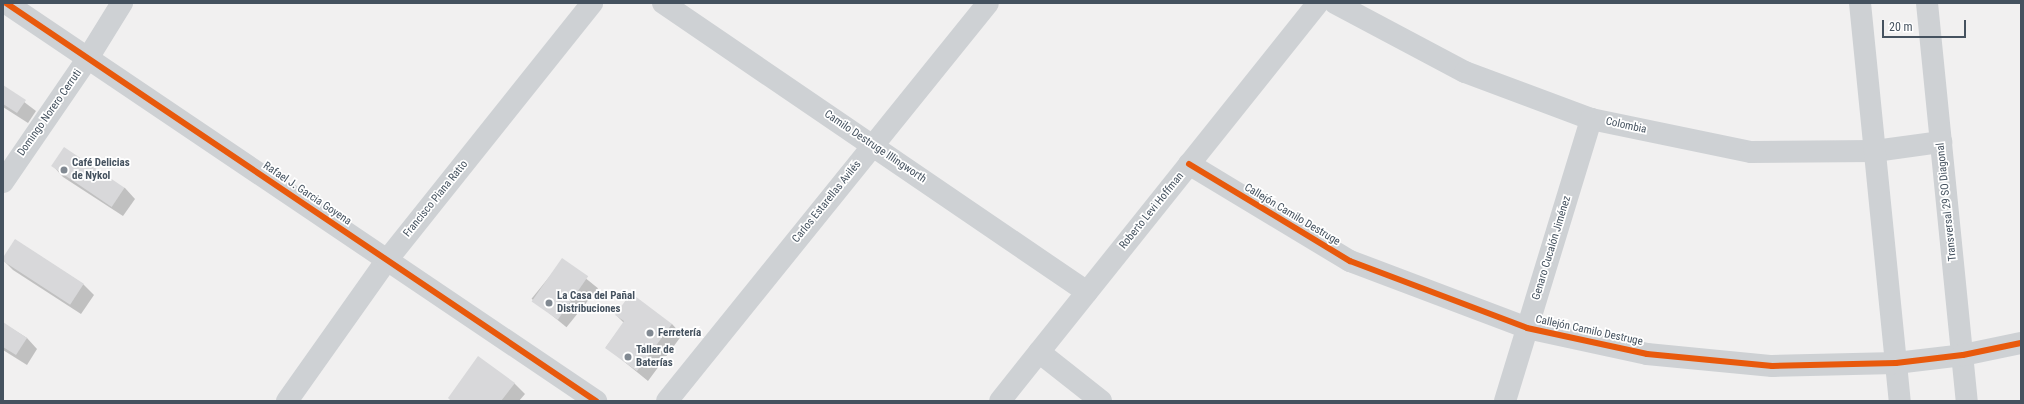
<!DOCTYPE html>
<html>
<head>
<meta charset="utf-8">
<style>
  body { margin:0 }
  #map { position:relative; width:2024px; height:404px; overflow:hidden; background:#f1f0f0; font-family:"Roboto Condensed",sans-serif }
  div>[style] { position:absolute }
  .shadow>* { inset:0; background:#0003; transform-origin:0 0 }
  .building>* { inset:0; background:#d8d8da; transform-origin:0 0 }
  .minor>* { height:22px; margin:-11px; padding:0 11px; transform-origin:11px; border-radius:11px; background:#ced1d4 }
  .cycleway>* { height:6px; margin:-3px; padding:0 3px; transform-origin:3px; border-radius:3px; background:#e8590c }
  .dots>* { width:11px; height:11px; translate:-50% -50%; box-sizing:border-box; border:2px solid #fff; border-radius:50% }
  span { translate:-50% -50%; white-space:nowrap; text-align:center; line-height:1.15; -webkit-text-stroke:3.5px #fff; paint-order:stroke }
  .street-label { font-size:11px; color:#45525f }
  .poi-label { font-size:11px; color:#45525f; font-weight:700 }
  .left { translate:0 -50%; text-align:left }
  .frame { position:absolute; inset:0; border:4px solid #45525f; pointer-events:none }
  .scale { position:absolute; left:1882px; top:20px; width:84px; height:18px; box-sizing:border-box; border:2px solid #45525f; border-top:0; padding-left:5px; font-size:12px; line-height:14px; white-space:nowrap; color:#45525f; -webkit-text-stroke:3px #fff; paint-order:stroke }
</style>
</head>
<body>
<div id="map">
  <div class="shadow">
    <div style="clip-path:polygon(3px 86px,36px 111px,28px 123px,3px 107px)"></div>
    <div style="clip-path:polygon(53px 166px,125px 188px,135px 199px,123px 216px,63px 177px)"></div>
    <div style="clip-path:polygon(15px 240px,83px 284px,94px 295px,81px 314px,13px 270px,3px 260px)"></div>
    <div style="left:563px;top:260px;width:45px;height:50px;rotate:39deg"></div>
    <div style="clip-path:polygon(616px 315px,672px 324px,682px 335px,648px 381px,606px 347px,624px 323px)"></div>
    <div style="clip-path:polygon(3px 323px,27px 338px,37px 349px,27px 365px,3px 350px)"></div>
    <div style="clip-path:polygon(514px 383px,525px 394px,519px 401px,452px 401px)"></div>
  </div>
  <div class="building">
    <div style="clip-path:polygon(3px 85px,26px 100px,17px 113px,3px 104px)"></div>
    <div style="left:64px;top:147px;width:73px;height:23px;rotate:34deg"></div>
    <div style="left:15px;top:239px;width:82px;height:25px;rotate:33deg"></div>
    <div style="left:562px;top:258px;width:32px;height:53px;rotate:35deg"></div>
    <div style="clip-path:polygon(631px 293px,672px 324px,637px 371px,605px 348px,624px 321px,615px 315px)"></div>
    <div style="clip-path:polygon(3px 322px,27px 338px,16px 355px,3px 347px)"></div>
    <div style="clip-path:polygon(478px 356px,515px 383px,501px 401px,451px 401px,448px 398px)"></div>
  </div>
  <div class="minor">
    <div style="left:6px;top:3px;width:712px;rotate:34deg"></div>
    <div style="left:663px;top:3px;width:513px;rotate:34.28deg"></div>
    <div style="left:1335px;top:3px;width:147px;rotate:28deg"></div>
    <div style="left:1465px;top:72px;width:134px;rotate:20.5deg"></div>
    <div style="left:1591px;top:119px;width:163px;rotate:11.7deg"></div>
    <div style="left:1751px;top:152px;width:124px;rotate:-0.5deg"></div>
    <div style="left:1875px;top:151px;width:67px;rotate:-7.8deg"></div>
    <div style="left:1860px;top:3px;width:400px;rotate:84.3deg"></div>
    <div style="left:1927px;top:3px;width:400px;rotate:84.3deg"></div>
    <div style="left:1189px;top:164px;width:188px;rotate:31.1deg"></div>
    <div style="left:1350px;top:261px;width:189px;rotate:20.7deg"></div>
    <div style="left:1527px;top:328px;width:123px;rotate:12.2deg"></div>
    <div style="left:1647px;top:354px;width:126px;rotate:5.5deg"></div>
    <div style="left:1772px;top:366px;width:124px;rotate:-1.4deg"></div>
    <div style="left:1896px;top:363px;width:67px;rotate:-6.8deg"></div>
    <div style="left:1963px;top:355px;width:59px;rotate:-11.7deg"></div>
    <div style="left:3px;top:182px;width:150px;rotate:-55.6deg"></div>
    <div style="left:88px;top:58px;width:65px;rotate:-58.3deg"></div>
    <div style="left:1039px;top:352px;width:79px;rotate:38.3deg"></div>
    <div style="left:287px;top:401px;width:173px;rotate:-54.7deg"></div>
    <div style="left:387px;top:260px;width:329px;rotate:-51.4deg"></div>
    <div style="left:667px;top:401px;width:511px;rotate:-51.11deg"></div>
    <div style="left:1000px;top:401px;width:509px;rotate:-51.38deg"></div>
    <div style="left:1505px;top:401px;width:295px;rotate:-73deg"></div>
  </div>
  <div class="cycleway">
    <div style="left:6px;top:3px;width:712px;rotate:34deg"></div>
    <div style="left:1189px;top:164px;width:188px;rotate:31.1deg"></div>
    <div style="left:1350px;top:261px;width:189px;rotate:20.7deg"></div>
    <div style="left:1527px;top:328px;width:123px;rotate:12.2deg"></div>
    <div style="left:1647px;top:354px;width:126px;rotate:5.5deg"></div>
    <div style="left:1772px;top:366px;width:124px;rotate:-1.4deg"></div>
    <div style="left:1896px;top:363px;width:67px;rotate:-6.8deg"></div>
    <div style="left:1963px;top:355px;width:59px;rotate:-11.7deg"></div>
  </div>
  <div class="dots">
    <div style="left:64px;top:170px;background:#818992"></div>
    <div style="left:549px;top:303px;background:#818992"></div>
    <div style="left:650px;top:333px;background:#818992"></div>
    <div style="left:628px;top:357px;background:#818992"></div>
  </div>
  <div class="street-label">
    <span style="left:50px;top:113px;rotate:-55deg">Domingo Norero Cerruti</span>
    <span style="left:1626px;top:126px;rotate:12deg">Colombia</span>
    <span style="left:875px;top:147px;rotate:34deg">Camilo Destruge Illingworth</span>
    <span style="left:307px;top:194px;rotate:34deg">Rafael J. Garcia Goyena</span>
    <span style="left:436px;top:199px;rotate:-51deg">Francisco Piana Ratto</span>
    <span style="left:827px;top:202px;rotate:-51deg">Carlos Estarellas Avilés</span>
    <span style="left:1947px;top:202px;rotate:-96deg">Transversal 29 SO Diagonal</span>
    <span style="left:1152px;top:211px;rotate:-51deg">Roberto Levi Hoffman</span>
    <span style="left:1292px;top:215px;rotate:31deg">Callejón Camilo Destruge</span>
    <span style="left:1552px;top:248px;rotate:-73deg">Genaro Cucalón Jiménez</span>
    <span style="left:1589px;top:331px;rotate:12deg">Callejón Camilo Destruge</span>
  </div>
  <div class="poi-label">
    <span class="left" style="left:72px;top:170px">Café Delicias<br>de Nykol</span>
    <span class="left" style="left:557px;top:303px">La Casa del Pañal<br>Distribuciones</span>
    <span class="left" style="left:658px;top:333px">Ferretería</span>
    <span class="left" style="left:636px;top:357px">Taller de<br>Baterías</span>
  </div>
  <div class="frame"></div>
  <div class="scale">20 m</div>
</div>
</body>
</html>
